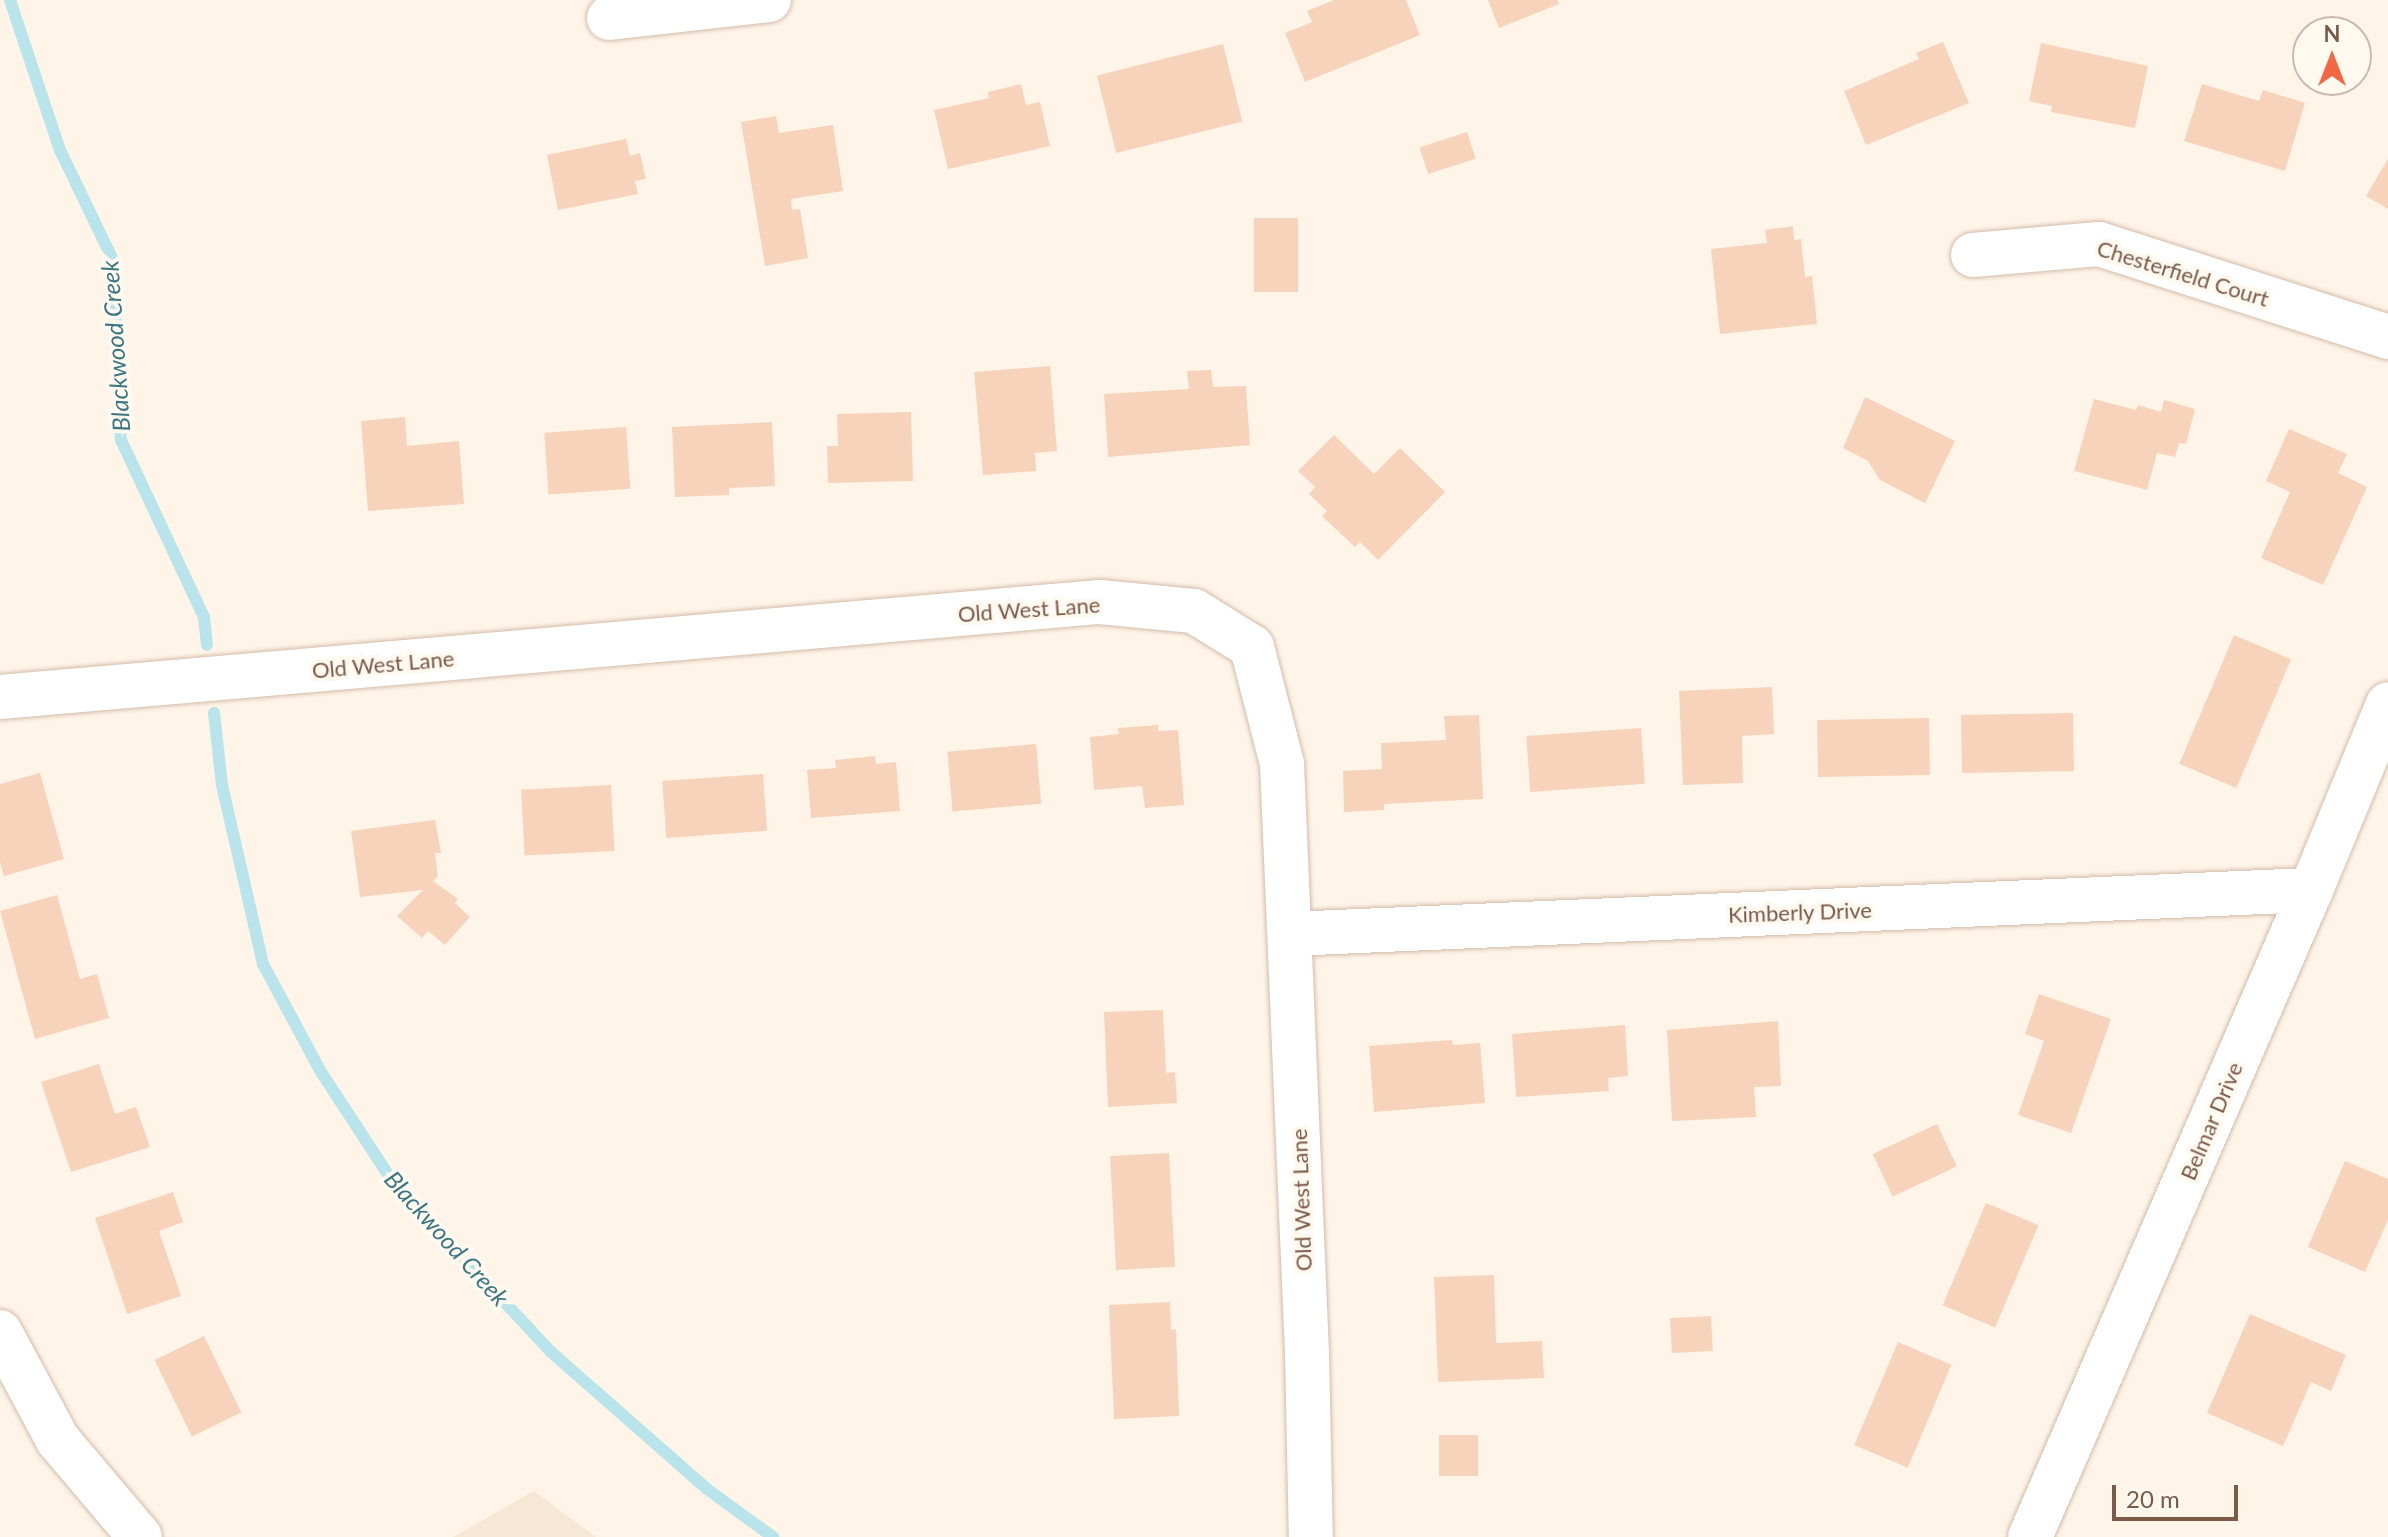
<!DOCTYPE html>
<html>
<head>
<meta charset="utf-8">
<style>
  body { margin:0 }
  #map { position:relative; width:2388px; height:1537px; overflow:hidden; background:#fef5e8; font-family:Lato,sans-serif }
  div>[style] { position:absolute }
  .residential>* { inset:0; background:#f7e7d5 }
  .stream>* { height:12px; margin:-6px; padding:0 6px; transform-origin:6px; border-radius:6px; background:#b9e4eb }
  .building>* { inset:0; background:#f7d3bc; transform-origin:0 0 }
  .roads { filter:drop-shadow(0 0 2px #d3bcab) drop-shadow(0 0 2px #d3bcab) }
  .minor>* { height:44px; margin:-22px; padding:0 22px; transform-origin:22px; border-radius:22px; background:#fff }
  span { translate:-50% -50%; white-space:nowrap; text-align:center; line-height:1.15; -webkit-text-stroke:8px #fff9f0; paint-order:stroke }
  .street-label { font-size:22px; color:#7c5a48 }
  .water-label { font-size:24px; color:#3a7782; font-style:italic }
  .north { position:absolute; left:2292px; top:16px; width:80px; height:80px; box-sizing:border-box; background:#fff9f0; border:2px solid #cbb9ad; border-radius:50%; rotate:0deg; font-size:22px; font-weight:700; line-height:32px; text-align:center; color:#7c5a48 }
  .north::after { content:''; display:block; margin:auto; width:28px; height:36px; background:#f36742; clip-path:polygon(50% 0,100% 100%,50% 72%,0 100%) }
  .scale { position:absolute; left:2112px; top:1485px; width:126px; height:36px; box-sizing:border-box; border:4px solid #7c5a48; border-top:0; padding-left:10px; font-size:24px; line-height:28px; white-space:nowrap; color:#7c5a48; -webkit-text-stroke:6px #fff9f0; paint-order:stroke }
</style>
</head>
<body>
<div id="map">
  <div class="residential">
    <div style="clip-path:polygon(534px 1491px,596px 1537px,453px 1537px)"></div>
  </div>
  <div class="stream">
    <div style="left:10px;top:0;width:158px;rotate:71.6deg"></div>
    <div style="left:60px;top:150px;width:122px;rotate:64.3deg"></div>
    <div style="left:113px;top:260px;width:180px;rotate:87.5deg"></div>
    <div style="left:121px;top:440px;width:195px;rotate:64.9deg"></div>
    <div style="left:204px;top:617px;width:28px;rotate:84deg"></div>
    <div style="left:214px;top:713px;width:72px;rotate:83.7deg"></div>
    <div style="left:222px;top:785px;width:184px;rotate:77.1deg"></div>
    <div style="left:263px;top:964px;width:123px;rotate:61.8deg"></div>
    <div style="left:321px;top:1072px;width:131px;rotate:56.8deg"></div>
    <div style="left:393px;top:1182px;width:231px;rotate:47.1deg"></div>
    <div style="left:550px;top:1351px;width:209px;rotate:41.3deg"></div>
    <div style="left:707px;top:1489px;width:82px;rotate:36deg"></div>
  </div>
  <div class="building">
    <div style="clip-path:polygon(1334px 0,1406px 0,1420px 35px,1305px 82px,1285px 33px,1312px 22px,1307px 11px)"></div>
    <div style="clip-path:polygon(1488px 0,1557px 0,1559px 4px,1499px 28px)"></div>
    <div style="clip-path:polygon(1943px 42px,1969px 103px,1866px 145px,1844px 91px,1919px 59px,1916px 53px)"></div>
    <div style="clip-path:polygon(2041px 43px,2148px 66px,2135px 128px,2051px 112px,2052px 106px,2029px 101px)"></div>
    <div style="left:1223px;top:44px;width:80px;height:130px;rotate:76deg"></div>
    <div style="clip-path:polygon(1021px 84px,1026px 105px,1040px 102px,1050px 146px,948px 169px,934px 110px,989px 98px,988px 92px)"></div>
    <div style="clip-path:polygon(2202px 84px,2259px 101px,2263px 90px,2305px 103px,2285px 171px,2184px 141px)"></div>
    <div style="clip-path:polygon(776px 116px,779px 133px,833px 125px,843px 191px,791px 199px,792px 210px,800px 209px,808px 258px,765px 266px,741px 122px)"></div>
    <div style="left:1467px;top:132px;width:28px;height:50px;rotate:72deg"></div>
    <div style="clip-path:polygon(626px 139px,630px 156px,640px 153px,646px 179px,635px 181px,638px 194px,558px 210px,547px 155px)"></div>
    <div style="clip-path:polygon(2388px 159px,2388px 209px,2366px 196px)"></div>
    <div style="left:1298px;top:218px;width:74px;height:44px;rotate:90deg"></div>
    <div style="clip-path:polygon(1793px 226px,1794px 240px,1801px 239px,1805px 277px,1812px 276px,1817px 324px,1720px 334px,1711px 249px,1767px 243px,1765px 230px)"></div>
    <div style="clip-path:polygon(1050px 366px,1057px 451px,1035px 453px,1036px 471px,983px 475px,974px 372px)"></div>
    <div style="clip-path:polygon(1211px 370px,1213px 387px,1246px 386px,1250px 445px,1108px 457px,1104px 394px,1189px 389px,1187px 371px)"></div>
    <div style="clip-path:polygon(1865px 397px,1955px 441px,1925px 503px,1880px 480px,1868px 461px,1843px 448px)"></div>
    <div style="clip-path:polygon(2094px 399px,2136px 410px,2138px 405px,2161px 412px,2164px 400px,2195px 409px,2186px 444px,2179px 443px,2175px 457px,2157px 453px,2147px 490px,2074px 471px)"></div>
    <div style="clip-path:polygon(911px 412px,913px 481px,828px 483px,827px 446px,838px 446px,837px 414px)"></div>
    <div style="clip-path:polygon(405px 417px,407px 446px,459px 441px,464px 504px,368px 511px,361px 421px)"></div>
    <div style="clip-path:polygon(772px 422px,775px 486px,729px 488px,729px 495px,675px 497px,672px 427px)"></div>
    <div style="left:626px;top:427px;width:62px;height:82px;rotate:86deg"></div>
    <div style="clip-path:polygon(2289px 429px,2347px 454px,2338px 473px,2367px 487px,2323px 585px,2261px 558px,2290px 492px,2266px 481px)"></div>
    <div style="clip-path:polygon(1334px 435px,1374px 474px,1400px 448px,1445px 492px,1378px 560px,1360px 542px,1355px 547px,1322px 516px,1327px 511px,1309px 494px,1315px 487px,1298px 471px)"></div>
    <div style="left:2234px;top:635px;width:62px;height:140px;rotate:23deg"></div>
    <div style="clip-path:polygon(1772px 687px,1774px 734px,1742px 736px,1743px 783px,1683px 785px,1679px 691px)"></div>
    <div style="left:2073px;top:713px;width:58px;height:112px;rotate:89deg"></div>
    <div style="clip-path:polygon(1479px 715px,1483px 799px,1384px 804px,1384px 810px,1344px 812px,1343px 771px,1382px 769px,1381px 743px,1446px 740px,1444px 716px)"></div>
    <div style="left:1929px;top:718px;width:57px;height:112px;rotate:89deg"></div>
    <div style="clip-path:polygon(1158px 725px,1158px 731px,1178px 730px,1184px 805px,1145px 808px,1142px 786px,1094px 790px,1090px 737px,1119px 734px,1118px 728px)"></div>
    <div style="left:1641px;top:728px;width:56px;height:115px;rotate:86deg"></div>
    <div style="left:1036px;top:744px;width:60px;height:89px;rotate:85deg"></div>
    <div style="clip-path:polygon(875px 756px,876px 764px,896px 762px,900px 811px,811px 818px,807px 770px,836px 768px,835px 760px)"></div>
    <div style="clip-path:polygon(40px 773px,64px 859px,4px 876px,0 862px,0 784px)"></div>
    <div style="left:763px;top:774px;width:57px;height:101px;rotate:86deg"></div>
    <div style="left:611px;top:785px;width:66px;height:90px;rotate:87deg"></div>
    <div style="clip-path:polygon(435px 820px,441px 853px,435px 853px,438px 876px,433px 881px,458px 899px,455px 903px,470px 917px,445px 945px,428px 931px,422px 938px,397px 916px,423px 890px,360px 897px,351px 831px)"></div>
    <div style="clip-path:polygon(57px 895px,80px 979px,97px 974px,109px 1018px,35px 1039px,0 911px)"></div>
    <div style="clip-path:polygon(2039px 994px,2111px 1019px,2071px 1133px,2018px 1115px,2044px 1041px,2025px 1034px)"></div>
    <div style="clip-path:polygon(1163px 1010px,1166px 1073px,1175px 1072px,1177px 1103px,1108px 1107px,1104px 1012px)"></div>
    <div style="clip-path:polygon(1778px 1021px,1781px 1086px,1754px 1087px,1756px 1117px,1672px 1121px,1667px 1030px)"></div>
    <div style="clip-path:polygon(1625px 1025px,1628px 1076px,1608px 1078px,1609px 1091px,1516px 1097px,1512px 1034px)"></div>
    <div style="clip-path:polygon(1452px 1040px,1453px 1045px,1480px 1043px,1485px 1103px,1374px 1112px,1369px 1046px)"></div>
    <div style="clip-path:polygon(99px 1064px,115px 1114px,136px 1107px,150px 1147px,71px 1172px,41px 1082px)"></div>
    <div style="left:1937px;top:1124px;width:47px;height:71px;rotate:65deg"></div>
    <div style="left:1169px;top:1153px;width:114px;height:59px;rotate:87deg"></div>
    <div style="clip-path:polygon(2345px 1161px,2388px 1179px,2388px 1220px,2365px 1272px,2308px 1247px)"></div>
    <div style="clip-path:polygon(173px 1192px,183px 1222px,159px 1231px,181px 1296px,127px 1314px,95px 1218px)"></div>
    <div style="left:1986px;top:1203px;width:57px;height:111px;rotate:23deg"></div>
    <div style="clip-path:polygon(1494px 1275px,1496px 1343px,1542px 1341px,1544px 1378px,1438px 1382px,1434px 1277px)"></div>
    <div style="clip-path:polygon(1170px 1302px,1171px 1330px,1176px 1329px,1179px 1416px,1114px 1419px,1109px 1305px)"></div>
    <div style="clip-path:polygon(2250px 1314px,2346px 1355px,2331px 1391px,2311px 1382px,2283px 1446px,2207px 1413px)"></div>
    <div style="left:1711px;top:1316px;width:35px;height:41px;rotate:87deg"></div>
    <div style="left:204px;top:1336px;width:85px;height:55px;rotate:64deg"></div>
    <div style="left:1898px;top:1342px;width:58px;height:112px;rotate:23deg"></div>
    <div style="left:1439px;top:1435px;width:39px;height:41px"></div>
  </div>
  <div class="roads">
    <div class="minor">
      <div style="left:609px;top:18px;width:161px;rotate:-6.4deg"></div>
      <div style="left:1973px;top:255px;width:126px;rotate:-5deg"></div>
      <div style="left:2099px;top:244px;width:304px;rotate:17.8deg"></div>
      <div style="left:0;top:697px;width:1104px;rotate:-4.94deg"></div>
      <div style="left:1100px;top:602px;width:94px;rotate:5.5deg"></div>
      <div style="left:1194px;top:611px;width:68px;rotate:31.8deg"></div>
      <div style="left:1252px;top:647px;width:121px;rotate:75.6deg"></div>
      <div style="left:1282px;top:764px;width:590px;rotate:87.57deg"></div>
      <div style="left:1307px;top:1353px;width:184px;rotate:88.8deg"></div>
      <div style="left:1290px;top:934px;width:1022px;rotate:-2.47deg"></div>
      <div style="left:0;top:1332px;width:123px;rotate:61.8deg"></div>
      <div style="left:58px;top:1440px;width:127px;rotate:49.8deg"></div>
      <div style="left:2030px;top:1537px;width:705px;rotate:-66.52deg"></div>
      <div style="left:2311px;top:890px;width:201px;rotate:-67.5deg"></div>
    </div>
  </div>
  <div class="street-label">
    <span style="left:2183px;top:273px;rotate:17deg">Chesterfield Court</span>
    <span style="left:1029px;top:609px;rotate:-4deg">Old West Lane</span>
    <span style="left:383px;top:664px;rotate:-5deg">Old West Lane</span>
    <span style="left:1800px;top:912px;rotate:-2deg">Kimberly Drive</span>
    <span style="left:2211px;top:1121px;rotate:-67deg">Belmar Drive</span>
    <span style="left:1301px;top:1200px;rotate:-92deg">Old West Lane</span>
  </div>
  <div class="water-label">
    <span style="left:115px;top:346px;rotate:-94deg">Blackwood Creek</span>
    <span style="left:447px;top:1238px;rotate:48deg">Blackwood Creek</span>
  </div>
  <div class="north">N</div>
  <div class="scale">20 m</div>
</div>
</body>
</html>
